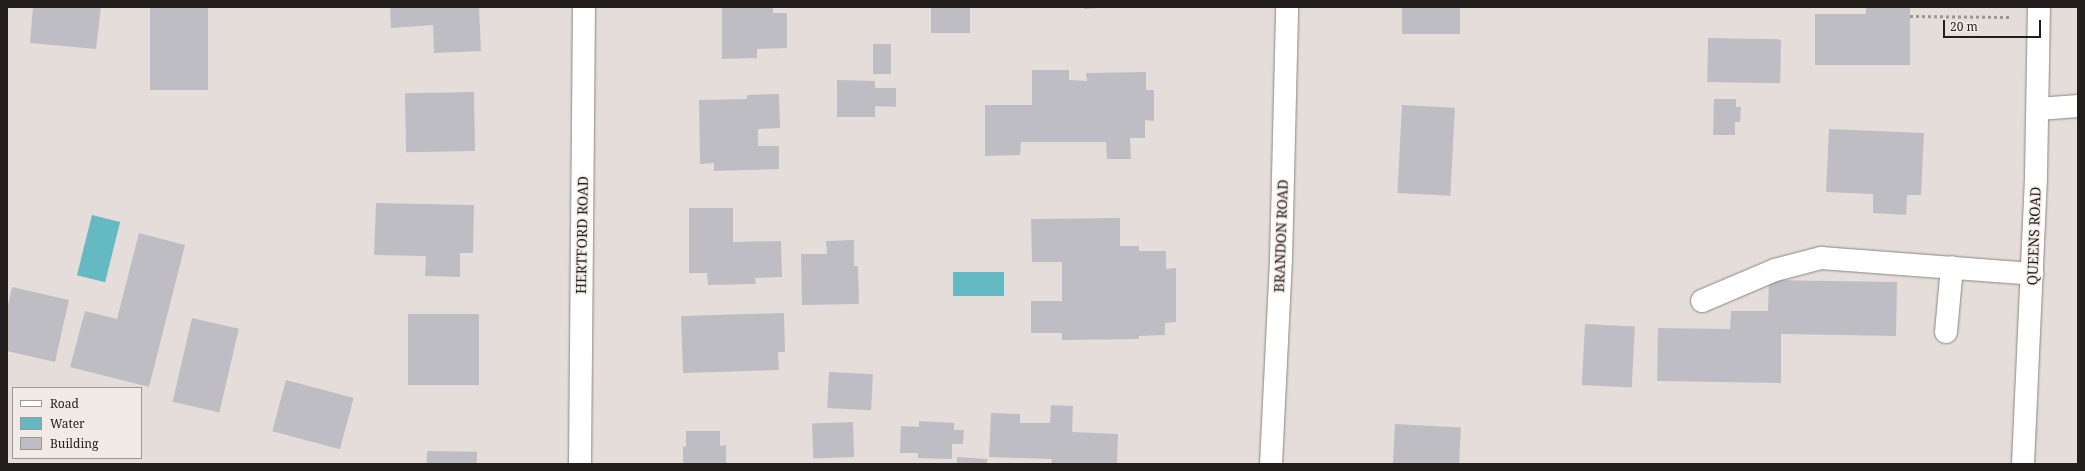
<!DOCTYPE html>
<html>
<head>
<meta charset="utf-8">
<style>
  body { margin:0 }
  #map { position:relative; width:2085px; height:471px; overflow:hidden; background:#e5ddd9; font-family:"Noto Serif",serif }
  div>[style] { position:absolute }
  .water>* { inset:0; background:#64b9c2; transform-origin:0 0 }
  .building>* { inset:0; background:#bfbdc4; transform-origin:0 0 }
  .path>* { height:2.5px; margin-top:-1.25px; transform-origin:0; background:repeating-linear-gradient(90deg,#9c9693 0 3px,transparent 0 6px) }
  .roads { filter:drop-shadow(0 0 1px #8d8682) drop-shadow(0 0 1px #8d8682) }
  .minor>* { height:22px; margin:-11px; padding:0 11px; transform-origin:11px; border-radius:11px; background:#fff }
  span { translate:-50% -50%; white-space:nowrap; text-align:center; line-height:1.15; -webkit-text-stroke:3px #f2eae6; paint-order:stroke }
  .street-label { font-size:14px; color:#211e1c }
  .frame { position:absolute; inset:0; border:8px solid #211e1c; pointer-events:none }
  .legend { position:absolute; left:12px; top:387px; width:130px; height:72px; box-sizing:border-box; background:#f2eae6; border:1px solid #9e9895; margin:0; padding:5px 7px; list-style:none; font-size:12px; color:#211e1c }
  .legend li { display:flex; align-items:center; gap:8px; height:20px }
  .legend b { width:20px; border:1px solid #9e9895 }
  .scale { position:absolute; left:1943px; top:20px; width:98px; height:18px; box-sizing:border-box; border:2px solid #211e1c; border-top:0; padding-left:5px; font-size:12px; line-height:14px; white-space:nowrap; color:#211e1c; -webkit-text-stroke:3px #f2eae6; paint-order:stroke }
</style>
</head>
<body>
<div id="map">
  <div class="water">
    <div style="left:92px;top:215px;width:29px;height:62px;rotate:14deg"></div>
    <div style="left:953px;top:272px;width:51px;height:24px"></div>
  </div>
  <div class="building">
    <div style="clip-path:polygon(33px 7px,101px 7px,96px 49px,30px 43px)"></div>
    <div style="left:150px;top:7px;width:58px;height:83px"></div>
    <div style="clip-path:polygon(390px 7px,479px 7px,481px 51px,434px 53px,433px 25px,391px 28px)"></div>
    <div style="clip-path:polygon(722px 7px,773px 7px,773px 13px,787px 13px,787px 48px,757px 49px,757px 58px,722px 59px)"></div>
    <div style="left:931px;top:7px;width:39px;height:26px"></div>
    <div style="clip-path:polygon(1083px 7px,1099px 7px,1099px 8px,1084px 9px)"></div>
    <div style="left:1402px;top:7px;width:58px;height:27px"></div>
    <div style="clip-path:polygon(1866px 7px,1910px 7px,1910px 65px,1815px 65px,1815px 14px,1866px 14px)"></div>
    <div style="left:1708px;top:38px;width:73px;height:44px;rotate:1deg"></div>
    <div style="left:873px;top:44px;width:18px;height:30px"></div>
    <div style="clip-path:polygon(1032px 70px,1069px 70px,1069px 80px,1087px 81px,1086px 73px,1146px 72px,1146px 90px,1154px 90px,1154px 121px,1145px 120px,1145px 138px,1130px 138px,1131px 159px,1107px 159px,1106px 142px,1021px 142px,1020px 155px,985px 156px,985px 105px,1032px 105px)"></div>
    <div style="clip-path:polygon(837px 80px,875px 81px,875px 88px,896px 88px,896px 107px,875px 106px,875px 117px,837px 117px)"></div>
    <div style="left:474px;top:92px;width:59px;height:69px;rotate:89deg"></div>
    <div style="clip-path:polygon(779px 94px,780px 128px,758px 129px,758px 146px,779px 146px,779px 169px,714px 171px,714px 163px,700px 164px,699px 100px,747px 99px,747px 95px)"></div>
    <div style="clip-path:polygon(1714px 99px,1736px 99px,1736px 107px,1741px 107px,1740px 122px,1735px 122px,1735px 135px,1713px 135px)"></div>
    <div style="left:1402px;top:105px;width:53px;height:88px;rotate:3deg"></div>
    <div style="clip-path:polygon(1829px 129px,1924px 133px,1921px 195px,1907px 195px,1906px 215px,1873px 213px,1873px 194px,1826px 192px)"></div>
    <div style="clip-path:polygon(376px 203px,474px 205px,473px 253px,460px 253px,460px 277px,425px 276px,426px 256px,374px 255px)"></div>
    <div style="clip-path:polygon(689px 208px,733px 208px,733px 242px,781px 241px,782px 277px,755px 278px,756px 284px,708px 285px,707px 273px,689px 273px)"></div>
    <div style="clip-path:polygon(1120px 218px,1120px 246px,1139px 246px,1139px 251px,1166px 251px,1166px 269px,1176px 268px,1176px 322px,1165px 323px,1165px 335px,1139px 336px,1139px 339px,1062px 340px,1062px 333px,1031px 333px,1031px 301px,1062px 301px,1062px 262px,1032px 262px,1031px 219px)"></div>
    <div style="clip-path:polygon(139px 233px,185px 245px,149px 387px,70px 367px,85px 311px,117px 319px)"></div>
    <div style="clip-path:polygon(854px 240px,854px 266px,858px 266px,859px 304px,802px 305px,801px 254px,827px 254px,826px 241px)"></div>
    <div style="clip-path:polygon(1769px 280px,1897px 282px,1896px 336px,1781px 334px,1781px 383px,1657px 381px,1658px 328px,1730px 329px,1731px 311px,1768px 311px)"></div>
    <div style="clip-path:polygon(12px 287px,69px 300px,55px 362px,7px 351px,7px 310px)"></div>
    <div style="clip-path:polygon(784px 313px,785px 352px,778px 352px,779px 370px,683px 373px,681px 316px)"></div>
    <div style="left:408px;top:314px;width:71px;height:71px"></div>
    <div style="left:192px;top:318px;width:48px;height:86px;rotate:13deg"></div>
    <div style="left:1585px;top:324px;width:50px;height:61px;rotate:3deg"></div>
    <div style="left:829px;top:372px;width:44px;height:36px;rotate:3deg"></div>
    <div style="left:286px;top:380px;width:70px;height:53px;rotate:15deg"></div>
    <div style="clip-path:polygon(1051px 405px,1073px 406px,1072px 432px,1118px 434px,1117px 464px,1051px 464px,1052px 459px,989px 457px,991px 413px,1020px 414px,1020px 423px,1050px 423px)"></div>
    <div style="clip-path:polygon(919px 421px,954px 423px,954px 430px,964px 430px,963px 444px,952px 444px,952px 459px,918px 458px,918px 453px,900px 453px,901px 426px,919px 427px)"></div>
    <div style="left:853px;top:422px;width:35px;height:41px;rotate:88deg"></div>
    <div style="left:1395px;top:424px;width:66px;height:40px;rotate:3deg"></div>
    <div style="clip-path:polygon(686px 431px,720px 431px,720px 446px,726px 445px,726px 464px,683px 464px,683px 446px,686px 447px)"></div>
    <div style="left:427px;top:451px;width:50px;height:13px;rotate:1deg"></div>
    <div style="clip-path:polygon(957px 457px,987px 459px,987px 464px,957px 464px)"></div>
  </div>
  <div class="path">
    <div style="left:1910px;top:16px;width:100px;rotate:0.6deg"></div>
  </div>
  <div class="roads">
    <div class="minor">
      <div style="left:2038px;top:109px;width:40px;rotate:-4.3deg"></div>
      <div style="left:1702px;top:301px;width:79px;rotate:-23deg"></div>
      <div style="left:1775px;top:270px;width:48px;rotate:-14.6deg"></div>
      <div style="left:1821px;top:258px;width:212px;rotate:4.3deg"></div>
      <div style="left:1946px;top:332px;width:65px;rotate:-84.7deg"></div>
      <div style="left:580px;top:464px;width:457px;rotate:-89.5deg"></div>
      <div style="left:1271px;top:464px;width:205px;rotate:-87.2deg"></div>
      <div style="left:1281px;top:259px;width:252px;rotate:-88.6deg"></div>
      <div style="left:2023px;top:464px;width:288px;rotate:-87.4deg"></div>
      <div style="left:2036px;top:176px;width:169px;rotate:-89deg"></div>
    </div>
  </div>
  <div class="street-label">
    <span style="left:582px;top:235px;rotate:-89deg">HERTFORD ROAD</span>
    <span style="left:1281px;top:236px;rotate:-88deg">BRANDON ROAD</span>
    <span style="left:2034px;top:236px;rotate:-88deg">QUEENS ROAD</span>
  </div>
  <div class="frame"></div>
  <ul class="legend">
  <li><b style="height:5px;background:#fff"></b>Road</li>
  <li><b style="height:11px;background:#64b9c2"></b>Water</li>
  <li><b style="height:11px;background:#bfbdc4"></b>Building</li>
  </ul>
  <div class="scale">20 m</div>
</div>
</body>
</html>
